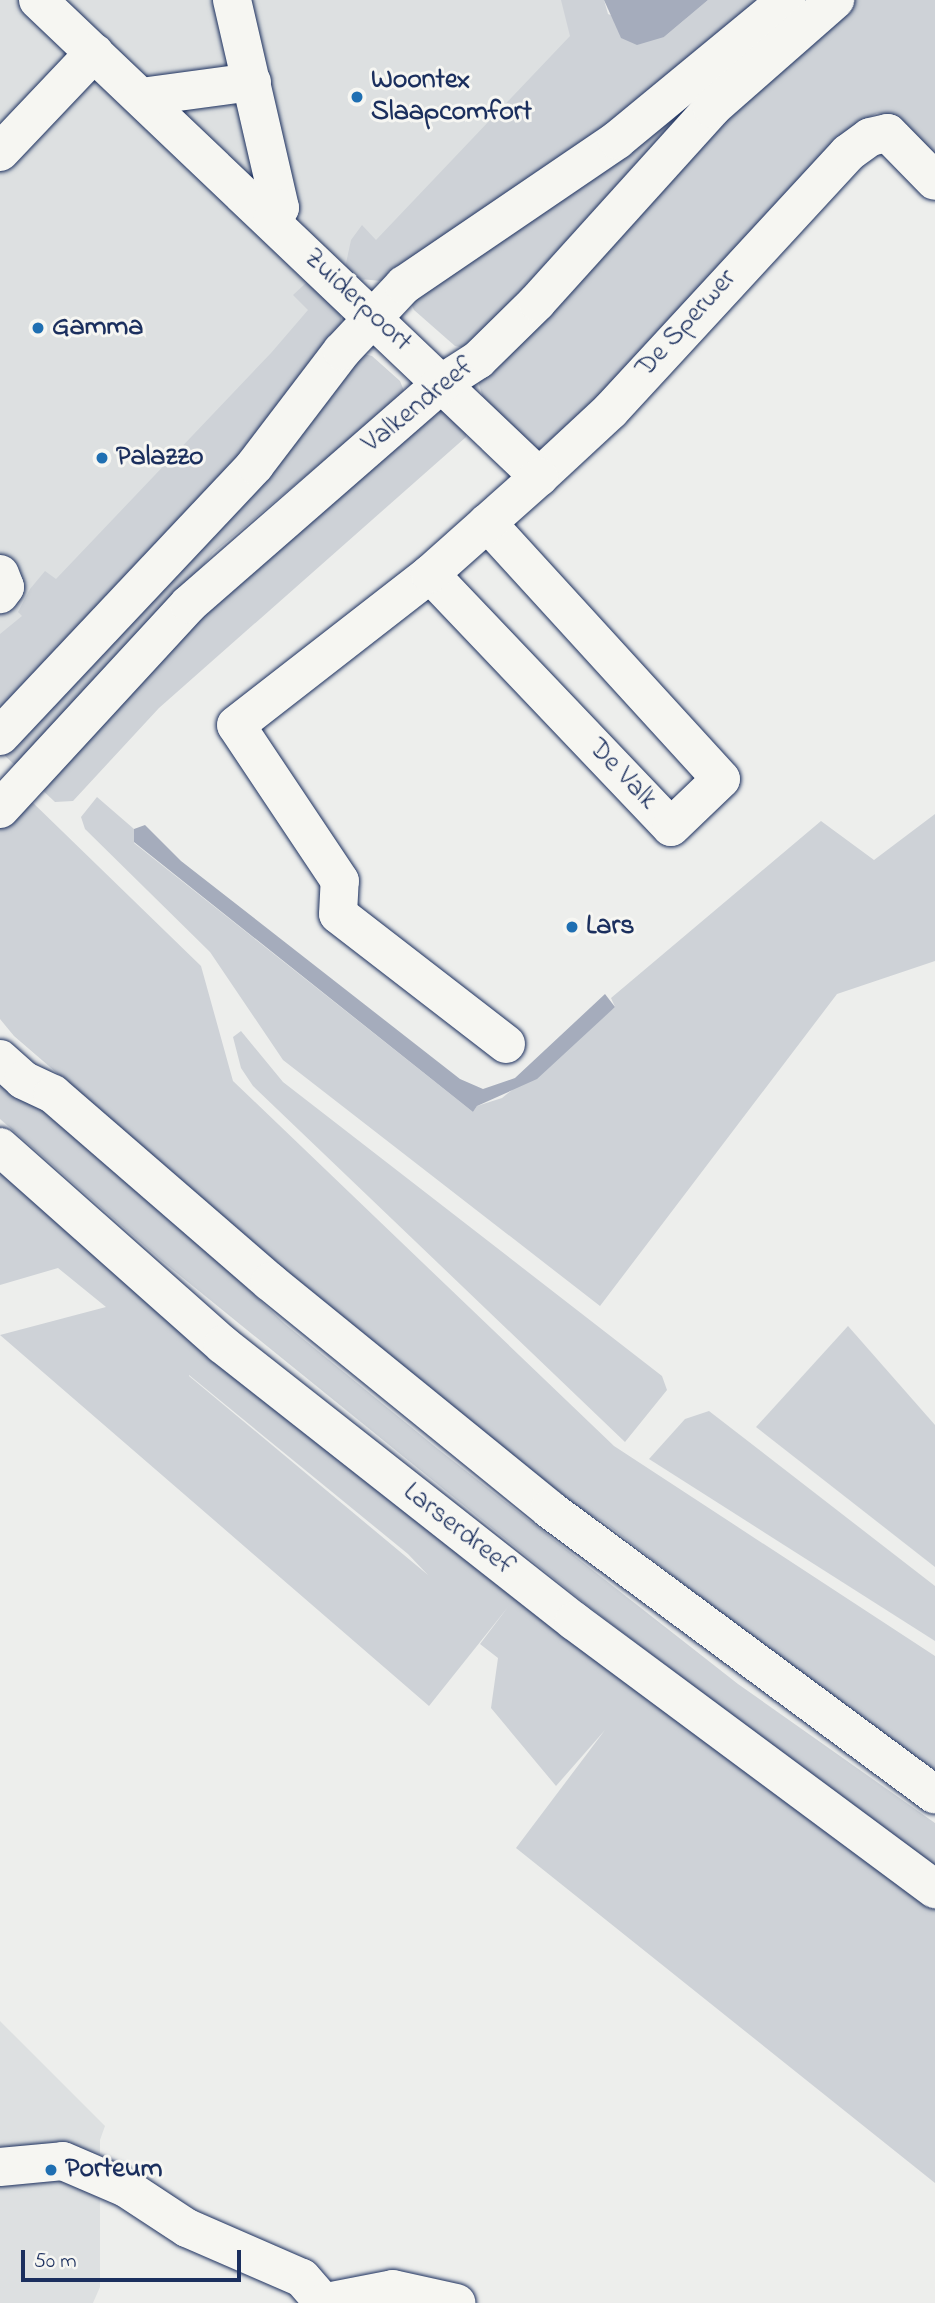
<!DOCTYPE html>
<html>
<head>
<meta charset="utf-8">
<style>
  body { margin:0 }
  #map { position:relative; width:935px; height:2303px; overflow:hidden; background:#edeeec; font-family:"Indie Flower",sans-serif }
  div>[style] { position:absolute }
  .built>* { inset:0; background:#dde0e1 }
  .green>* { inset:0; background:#ced2d7 }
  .water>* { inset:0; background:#a5acbc }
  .roads { filter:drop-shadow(0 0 2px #1b2f5e) drop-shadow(0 0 2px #1b2f5e) }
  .minor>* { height:38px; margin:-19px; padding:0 19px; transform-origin:19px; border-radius:19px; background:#f6f6f2 }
  .major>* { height:38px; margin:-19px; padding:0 19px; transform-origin:19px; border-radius:19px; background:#f6f6f2 }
  .dots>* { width:19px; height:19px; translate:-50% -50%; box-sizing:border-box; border:4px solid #f6f6f2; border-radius:50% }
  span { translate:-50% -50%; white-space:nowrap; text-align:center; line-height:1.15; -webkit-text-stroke:6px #f6f6f2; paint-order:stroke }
  .poi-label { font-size:28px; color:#1b2f5e; font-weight:700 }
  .left { translate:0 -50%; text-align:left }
  .street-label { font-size:28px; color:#1b2f5e }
  .scale { position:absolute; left:21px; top:2250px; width:220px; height:32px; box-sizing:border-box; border:4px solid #1b2f5e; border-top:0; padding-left:9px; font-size:21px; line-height:24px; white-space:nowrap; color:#1b2f5e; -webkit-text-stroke:5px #f6f6f2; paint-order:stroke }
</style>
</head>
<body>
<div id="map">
  <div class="built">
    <div style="clip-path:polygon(0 0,579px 0,593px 75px,386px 256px,17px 664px,0 661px)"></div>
    <div style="clip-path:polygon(0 2021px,105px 2126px,100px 2140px,100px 2287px,93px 2303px,0 2303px)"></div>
  </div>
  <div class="green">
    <div style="clip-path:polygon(561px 0,604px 0,608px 14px,664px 37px,708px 0,769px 0,708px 51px,392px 282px,360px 279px,345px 268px,351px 240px,362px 225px,376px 240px,570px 36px)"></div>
    <div style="clip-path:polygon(845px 0,935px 0,935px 160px,893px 116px,877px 113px,867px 118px,550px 450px,536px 451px,483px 398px,478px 381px,484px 367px)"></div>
    <div style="clip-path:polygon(736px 64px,469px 349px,455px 346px,414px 310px,409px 299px)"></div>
    <div style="clip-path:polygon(307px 282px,340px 309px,342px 326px,293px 407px,0 724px,0 634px,22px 616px,18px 612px,30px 589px,45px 571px,56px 579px,271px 353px,308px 310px,293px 295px)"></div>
    <div style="clip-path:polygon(360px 353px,372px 356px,400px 381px,405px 393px,213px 553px,153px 629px,20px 770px,1px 752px)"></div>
    <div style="clip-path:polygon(441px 410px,467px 431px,466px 437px,159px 708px,73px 801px,55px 802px,38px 786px,160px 648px)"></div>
    <div style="clip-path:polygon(97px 797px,134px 829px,134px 843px,473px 1112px,477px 1106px,502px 1098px,615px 1007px,611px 998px,821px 821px,874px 860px,935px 814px,935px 961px,837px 994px,600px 1306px,283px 1060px,210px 952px,85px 829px,81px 817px)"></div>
    <div style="clip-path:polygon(28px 798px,201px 966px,233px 1081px,614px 1446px,935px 1656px,935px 1770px,820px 1690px,604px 1522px,580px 1510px,333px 1311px,14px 1036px,0 1019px,0 825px)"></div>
    <div style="clip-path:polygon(241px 1031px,283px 1082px,662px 1376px,667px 1390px,625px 1442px,253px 1086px,241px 1068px,233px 1037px)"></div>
    <div style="clip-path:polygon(0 1070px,211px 1254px,285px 1324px,438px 1449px,738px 1684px,935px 1823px,935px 1869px,588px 1606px,162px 1261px,0 1119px)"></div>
    <div style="clip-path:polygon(evenodd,0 1173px,132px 1283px,800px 1811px,935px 1908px,935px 2183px,516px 1848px,605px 1730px,556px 1786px,491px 1708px,498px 1658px,480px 1644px,508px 1607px,429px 1706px,0 1335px,106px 1307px,58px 1268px,0 1285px,0 1173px,189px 1375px,408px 1554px,428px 1575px,189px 1376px,189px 1375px)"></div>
    <div style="clip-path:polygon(848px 1326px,935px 1425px,935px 1567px,756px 1427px)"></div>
    <div style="clip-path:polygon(709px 1411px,935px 1586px,935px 1641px,649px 1459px,685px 1419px)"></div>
  </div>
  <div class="water">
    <div style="clip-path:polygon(604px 0,708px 0,664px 37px,637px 45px,621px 38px)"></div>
    <div style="clip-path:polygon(145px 825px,181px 861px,460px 1079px,483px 1089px,515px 1078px,605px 994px,615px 1007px,537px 1079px,477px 1106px,473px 1112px,134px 842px,134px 829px)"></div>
  </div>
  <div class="roads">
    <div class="minor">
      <div style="left:38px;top:0;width:692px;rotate:43.59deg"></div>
      <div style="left:539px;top:477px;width:97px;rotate:-42.9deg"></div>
      <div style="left:610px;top:411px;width:351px;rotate:-47.3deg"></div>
      <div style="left:848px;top:153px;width:27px;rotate:-36deg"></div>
      <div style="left:870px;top:137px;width:18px;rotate:-13deg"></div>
      <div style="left:888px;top:133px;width:67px;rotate:45.6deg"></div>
      <div style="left:232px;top:0;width:213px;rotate:77deg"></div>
      <div style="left:280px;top:208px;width:14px;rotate:124deg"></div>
      <div style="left:141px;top:97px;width:112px;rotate:-7.7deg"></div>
      <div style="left:0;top:152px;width:137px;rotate:-46.5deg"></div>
      <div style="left:0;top:574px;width:14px;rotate:69deg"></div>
      <div style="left:5px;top:587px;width:9px;rotate:126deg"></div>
      <div style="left:430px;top:574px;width:349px;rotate:46.4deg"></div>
      <div style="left:671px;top:827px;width:69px;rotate:-43.8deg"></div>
      <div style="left:721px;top:779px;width:347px;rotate:-132.4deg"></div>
      <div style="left:0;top:736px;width:372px;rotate:-46.7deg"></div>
      <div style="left:255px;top:465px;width:143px;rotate:-52.7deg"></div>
      <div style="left:342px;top:351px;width:91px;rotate:-46.8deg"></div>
      <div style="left:404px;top:285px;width:258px;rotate:-34.2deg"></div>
      <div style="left:617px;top:140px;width:220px;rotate:-39.5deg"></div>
      <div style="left:0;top:809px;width:279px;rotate:-47.3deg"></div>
      <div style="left:189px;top:604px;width:336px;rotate:-41.1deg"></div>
      <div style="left:442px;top:383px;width:43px;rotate:-32.6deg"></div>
      <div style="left:478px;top:360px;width:83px;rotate:-44.5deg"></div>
      <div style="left:537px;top:302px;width:261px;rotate:-47.9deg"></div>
      <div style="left:712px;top:108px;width:164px;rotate:-41.3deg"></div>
      <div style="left:506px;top:1044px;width:212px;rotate:-142.3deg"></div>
      <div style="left:338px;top:914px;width:33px;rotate:-87deg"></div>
      <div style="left:340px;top:881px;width:187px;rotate:-123.7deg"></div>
      <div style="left:236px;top:725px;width:246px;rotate:-37.9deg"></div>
      <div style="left:430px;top:574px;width:146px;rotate:-41.7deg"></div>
      <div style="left:0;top:2167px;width:63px;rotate:-5.4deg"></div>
      <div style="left:63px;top:2161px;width:69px;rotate:23.2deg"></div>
      <div style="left:126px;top:2188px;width:73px;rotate:33.3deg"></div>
      <div style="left:187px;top:2228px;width:125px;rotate:23.5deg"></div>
      <div style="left:302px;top:2278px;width:32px;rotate:49deg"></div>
      <div style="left:322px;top:2303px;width:72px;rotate:-11.2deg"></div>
      <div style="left:393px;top:2289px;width:65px;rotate:12.5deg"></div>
    </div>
    <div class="major">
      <div style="left:0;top:1059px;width:31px;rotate:42deg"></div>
      <div style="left:23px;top:1080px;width:33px;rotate:25deg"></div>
      <div style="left:53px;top:1094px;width:287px;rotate:40.9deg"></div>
      <div style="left:270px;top:1282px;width:360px;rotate:39.1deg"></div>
      <div style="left:549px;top:1509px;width:480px;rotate:36.5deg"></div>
      <div style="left:0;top:1147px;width:298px;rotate:41.6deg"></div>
      <div style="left:223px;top:1345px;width:447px;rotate:38.2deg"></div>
      <div style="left:574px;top:1621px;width:450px;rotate:36.6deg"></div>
    </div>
  </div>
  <div class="dots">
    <div style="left:357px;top:97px;background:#1f6fb2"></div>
    <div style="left:38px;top:328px;background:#1f6fb2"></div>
    <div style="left:102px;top:458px;background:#1f6fb2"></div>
    <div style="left:572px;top:927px;background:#1f6fb2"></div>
    <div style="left:51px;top:2170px;background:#1f6fb2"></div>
  </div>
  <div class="poi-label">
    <span class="left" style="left:371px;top:97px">Woontex<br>Slaapcomfort</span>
    <span class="left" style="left:52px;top:328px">Gamma</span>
    <span class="left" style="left:116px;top:458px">Palazzo</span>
    <span class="left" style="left:586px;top:927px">Lars</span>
    <span class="left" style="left:65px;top:2170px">Porteum</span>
  </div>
  <div class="street-label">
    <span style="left:357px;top:301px;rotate:43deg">Zuiderpoort</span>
    <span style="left:687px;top:324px;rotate:-48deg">De Sperwer</span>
    <span style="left:419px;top:406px;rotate:-39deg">Valkendreef</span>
    <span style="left:622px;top:775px;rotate:46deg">De Valk</span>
    <span style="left:458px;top:1530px;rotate:38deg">Larserdreef</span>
  </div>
  <div class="scale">50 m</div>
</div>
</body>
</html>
